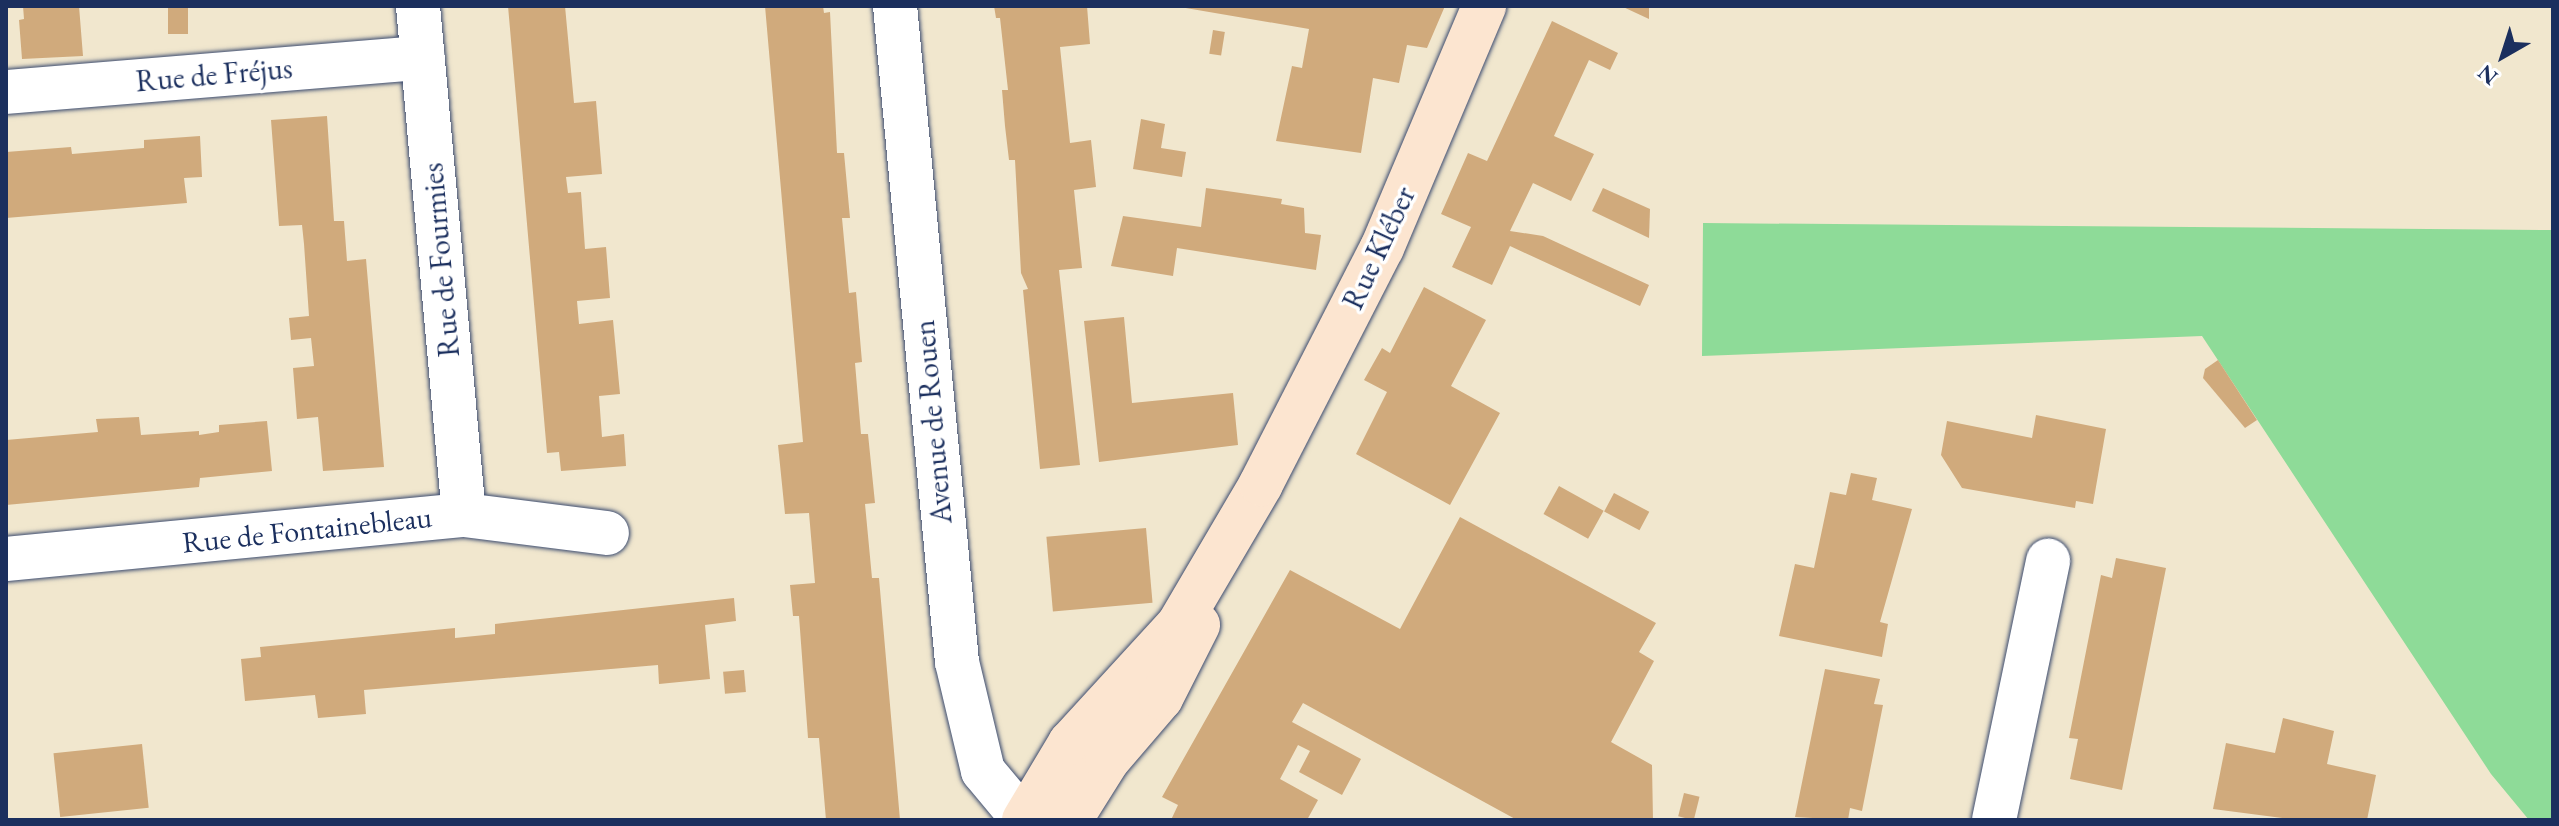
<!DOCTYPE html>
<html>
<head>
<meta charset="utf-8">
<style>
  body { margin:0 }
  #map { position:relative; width:2559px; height:826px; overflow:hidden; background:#f1e7ce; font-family:"EB Garamond",serif }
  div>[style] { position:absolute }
  .green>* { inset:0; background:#8edb98 }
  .building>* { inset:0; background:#d0aa7c; transform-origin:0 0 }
  .roads { filter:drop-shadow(0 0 2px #3b4b6f) drop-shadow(0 0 2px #3b4b6f) }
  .street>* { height:44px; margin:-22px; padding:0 22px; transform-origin:22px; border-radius:22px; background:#fff }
  .secondary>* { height:44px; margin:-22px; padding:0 22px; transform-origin:22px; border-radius:22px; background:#fce5d0 }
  span { translate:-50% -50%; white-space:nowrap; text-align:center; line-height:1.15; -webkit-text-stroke:7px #fff; paint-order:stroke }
  .street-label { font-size:30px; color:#1b2f5e }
  .frame { position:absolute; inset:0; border:8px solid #1b2f5e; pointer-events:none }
  .north { position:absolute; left:2463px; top:16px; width:80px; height:80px; -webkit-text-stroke:6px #fff; paint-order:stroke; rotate:219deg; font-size:22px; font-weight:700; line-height:32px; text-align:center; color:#1b2f5e }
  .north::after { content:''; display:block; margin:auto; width:28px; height:36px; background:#1b2f5e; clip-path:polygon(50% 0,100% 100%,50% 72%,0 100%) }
</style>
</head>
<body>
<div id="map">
  <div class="green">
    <div style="clip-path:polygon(1703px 223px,2553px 230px,2553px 820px,2529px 820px,2491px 774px,2202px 336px,1702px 356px)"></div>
  </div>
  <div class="building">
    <div style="clip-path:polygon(23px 6px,79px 6px,83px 56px,22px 59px,19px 20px,24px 19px)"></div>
    <div style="left:168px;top:6px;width:20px;height:28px"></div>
    <div style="clip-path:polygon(508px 6px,565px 6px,574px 103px,596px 101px,602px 174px,566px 177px,568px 193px,581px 192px,585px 249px,606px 247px,610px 298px,577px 301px,579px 324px,613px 320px,620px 394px,599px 396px,602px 437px,624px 434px,626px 466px,561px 471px,559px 452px,547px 453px)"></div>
    <div style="clip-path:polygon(765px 6px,823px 6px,824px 13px,830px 12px,837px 153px,844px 153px,850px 218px,842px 218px,849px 293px,856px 292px,862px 362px,855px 363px,861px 434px,868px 434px,875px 503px,865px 504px,872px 578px,879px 578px,900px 820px,826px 820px,819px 738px,808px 738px,799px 616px,793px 616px,790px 585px,815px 583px,809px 513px,785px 514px,778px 445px,803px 442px)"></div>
    <div style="clip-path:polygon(994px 6px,1087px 6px,1090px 44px,1060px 47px,1070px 143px,1091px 140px,1096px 187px,1074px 190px,1082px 268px,1059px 270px,1080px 465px,1040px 469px,1023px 290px,1028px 289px,1021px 273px,1015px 160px,1009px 160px,1005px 126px,1002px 90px,1008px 90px,1000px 18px,996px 18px)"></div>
    <div style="clip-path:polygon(1174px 6px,1445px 6px,1427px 48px,1407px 45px,1399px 83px,1373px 78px,1361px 153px,1276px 141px,1292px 66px,1302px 68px,1309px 29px)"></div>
    <div style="clip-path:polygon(1621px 6px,1649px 6px,1649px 19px)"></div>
    <div style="clip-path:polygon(1552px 21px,1618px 53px,1610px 70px,1589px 60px,1554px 136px,1594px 154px,1571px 201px,1533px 183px,1510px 231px,1543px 236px,1649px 285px,1640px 306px,1510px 246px,1492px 285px,1452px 267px,1471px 227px,1441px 214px,1468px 153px,1487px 161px)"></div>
    <div style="left:1213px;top:30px;width:12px;height:24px;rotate:9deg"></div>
    <div style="clip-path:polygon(327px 116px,334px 221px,344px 221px,347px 261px,366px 259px,384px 467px,323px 471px,318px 417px,297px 419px,293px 368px,314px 366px,311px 338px,291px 340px,289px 318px,309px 316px,304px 244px,302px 225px,279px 226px,271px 120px)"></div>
    <div style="clip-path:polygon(1141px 119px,1165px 124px,1161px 148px,1186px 152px,1182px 177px,1133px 169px)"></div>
    <div style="clip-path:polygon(200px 136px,202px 177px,184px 178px,187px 203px,6px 218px,6px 152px,71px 147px,72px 154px,144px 148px,144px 140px)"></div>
    <div style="clip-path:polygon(1206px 188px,1282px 199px,1281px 204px,1304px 208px,1305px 233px,1321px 235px,1316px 270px,1177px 248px,1173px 276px,1111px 266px,1123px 216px,1201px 227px)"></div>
    <div style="clip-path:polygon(1603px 188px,1650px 209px,1649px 238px,1592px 211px)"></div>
    <div style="clip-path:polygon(1424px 287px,1486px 320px,1451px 386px,1500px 413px,1450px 505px,1356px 454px,1387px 392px,1364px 380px,1382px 348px,1390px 353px)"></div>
    <div style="clip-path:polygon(1124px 317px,1132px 403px,1233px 393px,1238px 445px,1099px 462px,1084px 321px)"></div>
    <div style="clip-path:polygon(2218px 360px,2257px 420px,2245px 428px,2203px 378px,2205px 369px)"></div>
    <div style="clip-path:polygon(2036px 415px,2106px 429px,2093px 504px,2076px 501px,2075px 508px,1962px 488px,1941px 455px,1947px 421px,2032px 438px)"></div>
    <div style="clip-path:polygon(139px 417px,141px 435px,199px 431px,199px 435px,219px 432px,219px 425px,267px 421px,272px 471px,200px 478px,199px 487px,6px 505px,6px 440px,98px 432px,96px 419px)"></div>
    <div style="clip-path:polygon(1851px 473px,1877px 478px,1872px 500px,1912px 509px,1880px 622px,1888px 624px,1882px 657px,1779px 636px,1795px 564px,1814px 568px,1830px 492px,1846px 495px)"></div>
    <div style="left:1559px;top:486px;width:51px;height:32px;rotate:29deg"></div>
    <div style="left:1614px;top:493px;width:40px;height:21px;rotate:28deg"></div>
    <div style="clip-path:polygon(1460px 517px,1656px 623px,1639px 652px,1654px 661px,1611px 742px,1652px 765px,1653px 820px,1517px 820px,1303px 703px,1292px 722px,1361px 759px,1342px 795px,1299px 772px,1310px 751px,1298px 745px,1280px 779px,1318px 800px,1307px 820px,1171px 820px,1178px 805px,1162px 797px,1290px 570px,1400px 629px)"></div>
    <div style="left:1146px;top:528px;width:75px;height:100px;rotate:85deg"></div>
    <div style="clip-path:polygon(2116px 558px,2166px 568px,2122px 790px,2070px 779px,2078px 739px,2069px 738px,2101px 575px,2112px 578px)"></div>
    <div style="clip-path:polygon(734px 598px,736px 621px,705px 625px,710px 679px,659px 684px,658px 665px,364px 690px,366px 714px,318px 718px,315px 695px,245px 701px,241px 659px,261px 657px,260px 647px,455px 628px,455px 638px,495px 634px,495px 624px)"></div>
    <div style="clip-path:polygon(1825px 669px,1880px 679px,1874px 704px,1883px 705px,1862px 811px,1850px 808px,1848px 820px,1795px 817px)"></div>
    <div style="left:744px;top:670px;width:22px;height:21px;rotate:85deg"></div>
    <div style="clip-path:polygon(2283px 718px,2334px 731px,2327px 764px,2376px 775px,2367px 820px,2297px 820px,2213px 809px,2226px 743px,2275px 753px)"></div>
    <div style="left:142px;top:744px;width:64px;height:89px;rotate:84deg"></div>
    <div style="left:1684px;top:793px;width:16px;height:24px;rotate:14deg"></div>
  </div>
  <div class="roads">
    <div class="street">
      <div style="left:418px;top:6px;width:511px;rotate:84.84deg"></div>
      <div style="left:895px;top:6px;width:659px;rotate:84.6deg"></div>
      <div style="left:957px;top:662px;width:112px;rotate:76.6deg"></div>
      <div style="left:983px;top:771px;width:64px;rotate:50.1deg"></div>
      <div style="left:6px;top:92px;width:418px;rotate:-4.7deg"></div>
      <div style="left:6px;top:559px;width:460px;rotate:-5.5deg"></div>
      <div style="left:464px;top:515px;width:144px;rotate:7.2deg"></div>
      <div style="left:1994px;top:820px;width:265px;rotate:-78.2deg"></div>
    </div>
    <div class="secondary">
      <div style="left:1024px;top:820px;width:90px;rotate:-59.1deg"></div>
      <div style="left:1070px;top:743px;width:161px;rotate:-47.5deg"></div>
      <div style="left:1179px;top:624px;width:162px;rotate:-59.6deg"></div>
      <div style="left:1261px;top:484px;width:265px;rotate:-62.9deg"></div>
      <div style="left:1382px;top:248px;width:263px;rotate:-67.1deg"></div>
      <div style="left:1070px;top:820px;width:70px;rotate:-57.9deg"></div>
      <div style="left:1107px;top:761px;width:83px;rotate:-49.4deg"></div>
      <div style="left:1161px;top:698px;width:82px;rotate:-63.1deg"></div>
    </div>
  </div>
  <div class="street-label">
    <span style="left:214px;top:75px;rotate:-5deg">Rue de Fréjus</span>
    <span style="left:1379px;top:248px;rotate:-65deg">Rue Kléber</span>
    <span style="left:441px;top:260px;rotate:-95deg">Rue de Fourmies</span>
    <span style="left:933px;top:422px;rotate:-95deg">Avenue de Rouen</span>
    <span style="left:307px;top:530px;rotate:-6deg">Rue de Fontainebleau</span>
  </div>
  <div class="frame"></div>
  <div class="north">N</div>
</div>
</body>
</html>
